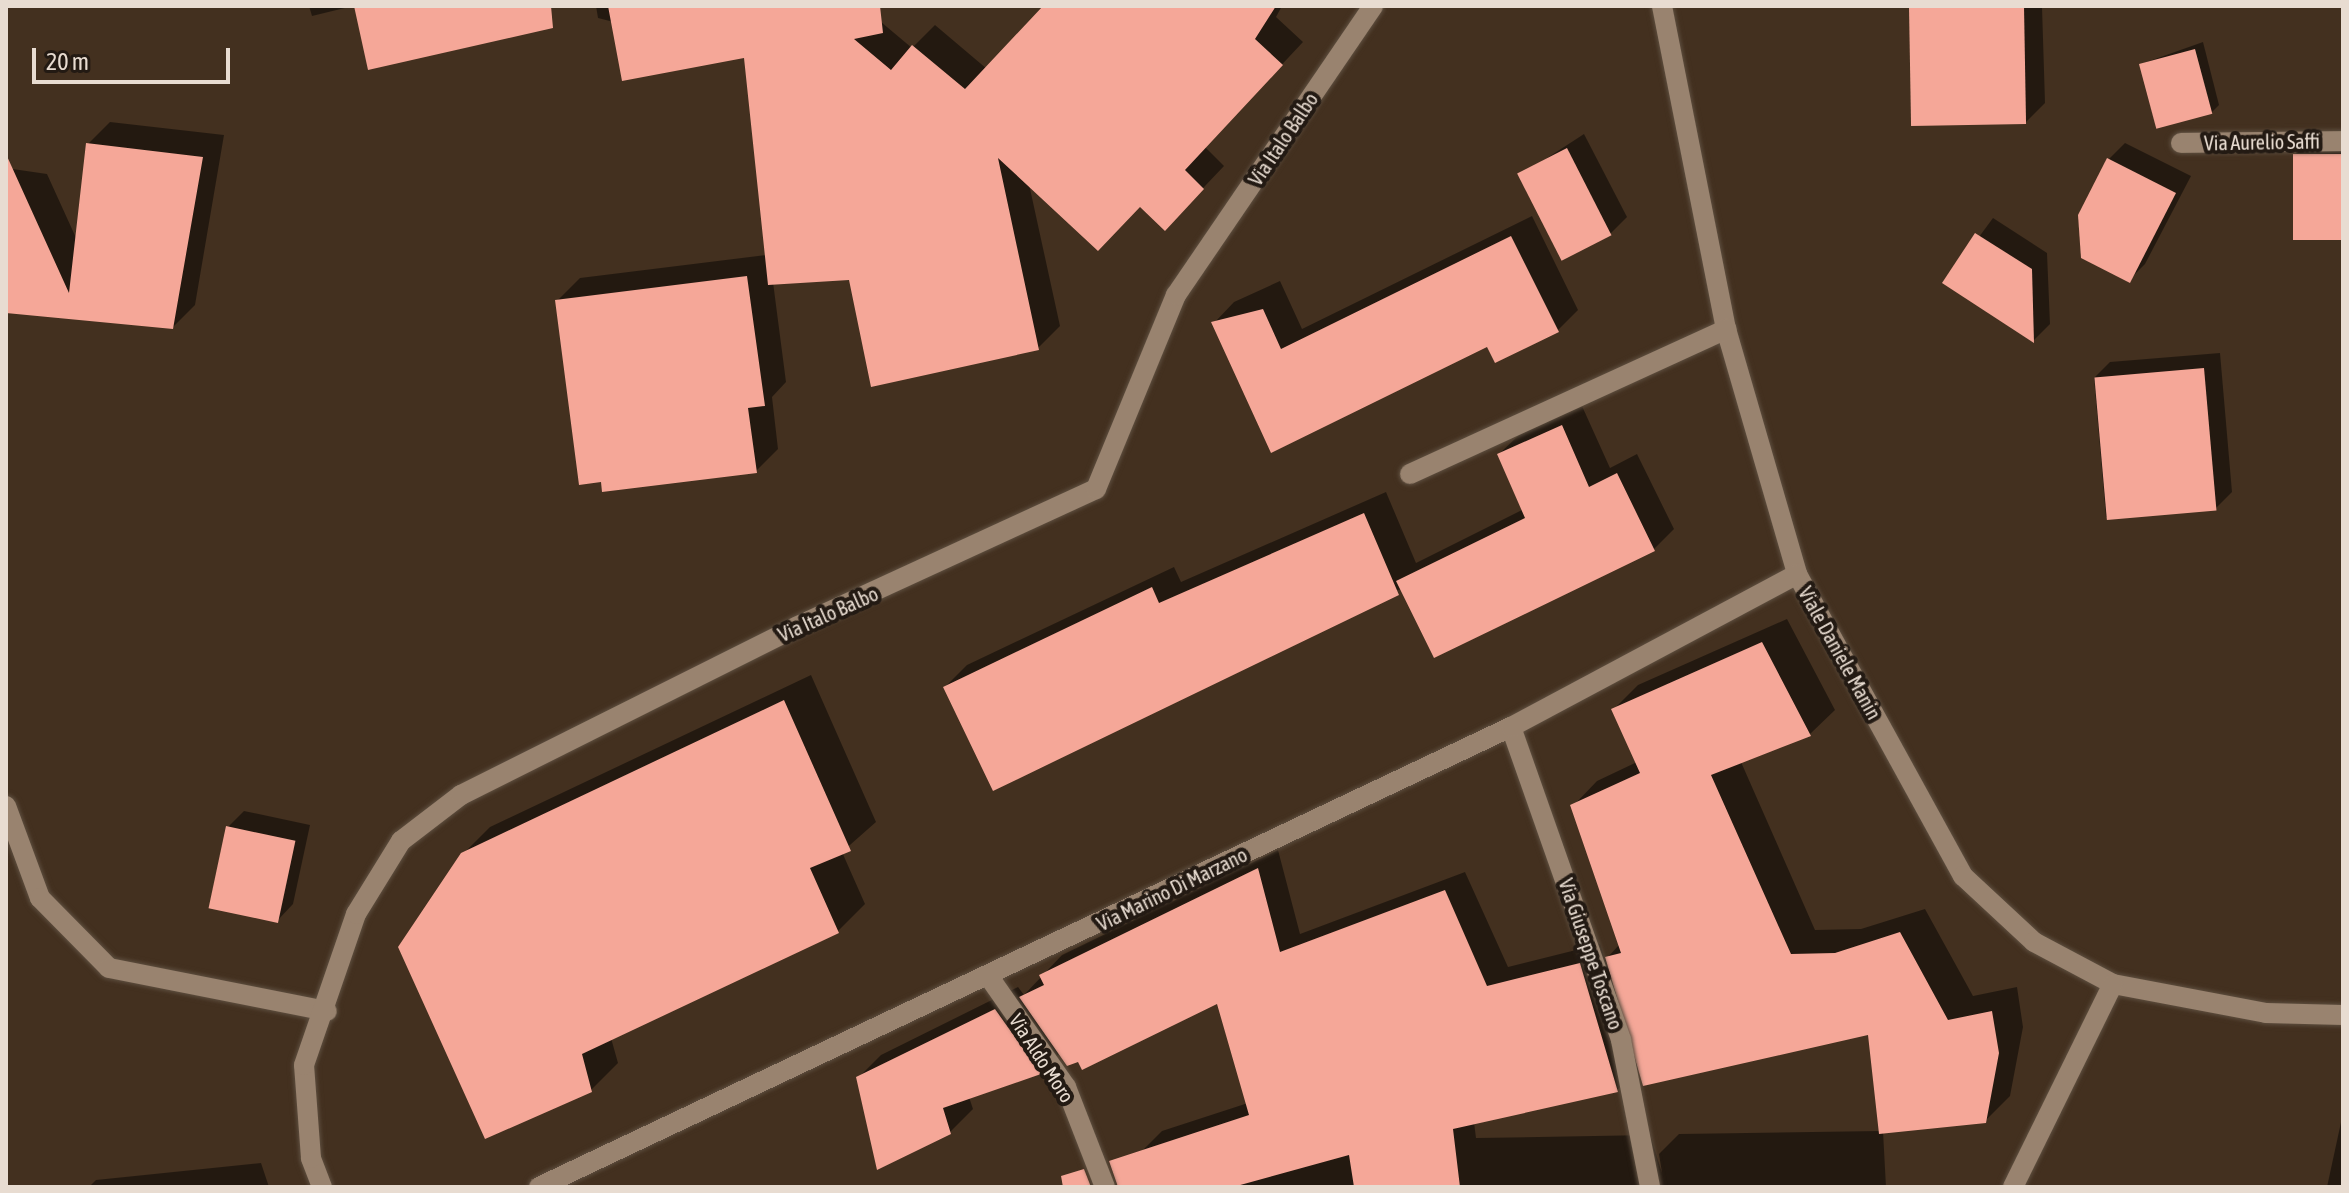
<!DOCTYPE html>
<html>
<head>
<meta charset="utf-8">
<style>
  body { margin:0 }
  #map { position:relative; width:2349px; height:1193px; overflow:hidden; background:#43301f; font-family:"Asap Condensed",sans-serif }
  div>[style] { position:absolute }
  .shadow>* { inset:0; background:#0007 }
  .building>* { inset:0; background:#f5a798; transform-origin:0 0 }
  .roads { filter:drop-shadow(0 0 2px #5e4f40) drop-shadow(0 0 2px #5e4f40) }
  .street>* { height:20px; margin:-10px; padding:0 10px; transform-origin:10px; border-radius:10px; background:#99836f }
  span { translate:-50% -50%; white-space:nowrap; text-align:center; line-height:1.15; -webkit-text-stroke:8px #231a13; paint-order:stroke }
  .street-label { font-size:20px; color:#e8dcd1 }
  .frame { position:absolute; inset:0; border:8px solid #e8dcd1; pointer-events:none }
  .scale { position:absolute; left:32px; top:48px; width:198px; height:36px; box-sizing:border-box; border:4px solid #e8dcd1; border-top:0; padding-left:10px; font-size:24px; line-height:28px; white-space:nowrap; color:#e8dcd1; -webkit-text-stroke:6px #231a13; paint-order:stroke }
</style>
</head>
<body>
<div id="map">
  <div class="shadow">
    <div style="clip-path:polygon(309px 6px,353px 6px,312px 16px)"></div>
    <div style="clip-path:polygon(596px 6px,862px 6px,912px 48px,935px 25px,987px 69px,1046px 6px,1282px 6px,1276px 17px,1303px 42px,1205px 147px,1224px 166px,1186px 206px,1029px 184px,1060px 326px,1038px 348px,850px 278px,773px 282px,786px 382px,772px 397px,778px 449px,756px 471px,557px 301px,580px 278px,767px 255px,746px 56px,598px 18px)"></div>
    <div style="clip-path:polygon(1911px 6px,2042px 6px,2045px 103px,2026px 122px,1914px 124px)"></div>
    <div style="clip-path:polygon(2203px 42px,2219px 105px,2211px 113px,2141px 64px)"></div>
    <div style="clip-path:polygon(110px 122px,224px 135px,195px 305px,173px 327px,6px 311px,6px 168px,47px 174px,77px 240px,88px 144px)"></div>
    <div style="clip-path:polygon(1584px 134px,1627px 217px,1611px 233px,1521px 175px)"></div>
    <div style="clip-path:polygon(2311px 139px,2343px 139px,2343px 238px,2295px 155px)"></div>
    <div style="clip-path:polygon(2125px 143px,2191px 176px,2145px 264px,2129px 280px,2109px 159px)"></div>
    <div style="clip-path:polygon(1532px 216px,1578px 310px,1558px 330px,1488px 345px,1272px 450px,1214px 323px,1234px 302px,1280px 281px,1302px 329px)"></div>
    <div style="clip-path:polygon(1993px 218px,2047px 253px,2050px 324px,2034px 340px,1945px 283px)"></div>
    <div style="clip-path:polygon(2220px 353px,2232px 492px,2216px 508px,2106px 517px,2094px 378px,2110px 362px)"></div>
    <div style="clip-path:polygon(1582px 406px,1610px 468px,1637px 454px,1674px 529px,1654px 549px,1402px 589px,945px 687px,967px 665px,1174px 567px,1181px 582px,1386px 492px,1416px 563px,1524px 509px,1499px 454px,1520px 434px)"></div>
    <div style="clip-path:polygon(evenodd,1787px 619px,1835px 710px,1810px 734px,1741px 762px,1815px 930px,1861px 929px,1925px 909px,1973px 996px,2017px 987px,2023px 1027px,2010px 1096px,1985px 1121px,1883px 1131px,1886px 1187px,1148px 1187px,1141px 1152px,1162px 1131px,1248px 1103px,1219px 1001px,1079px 1059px,1060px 1053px,1040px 1073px,969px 1097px,973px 1109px,950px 1132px,858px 1078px,881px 1055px,1018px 987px,1024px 995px,1062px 955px,1278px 850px,1300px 934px,1465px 872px,1508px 967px,1600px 944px,1605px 960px,1620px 944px,1573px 806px,1597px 781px,1637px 762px,1614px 709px,1638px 685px,1787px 619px,1870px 1033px,1880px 1131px,1679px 1134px,1659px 1154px,1662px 1173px,1650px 1135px,1476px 1138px,1474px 1122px,1617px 1090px,1640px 1067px,1870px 1033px)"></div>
    <div style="clip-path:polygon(811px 675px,876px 822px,842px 852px,865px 904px,838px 931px,611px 1038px,618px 1063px,591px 1090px,462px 855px,490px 827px)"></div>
    <div style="clip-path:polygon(244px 811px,310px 825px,293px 904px,277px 921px,228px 827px)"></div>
    <div style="clip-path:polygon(2343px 1113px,2343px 1187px,2327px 1187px)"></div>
    <div style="clip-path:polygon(261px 1163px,269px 1187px,89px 1187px,96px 1180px)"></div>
  </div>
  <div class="building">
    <div style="clip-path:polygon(354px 6px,551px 6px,553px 28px,368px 70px)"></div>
    <div style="clip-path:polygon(608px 6px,880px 6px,883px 33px,854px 39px,891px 70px,912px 45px,965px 89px,1043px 6px,1276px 6px,1255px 39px,1283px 65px,1185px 170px,1204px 189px,1165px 231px,1140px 207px,1098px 251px,998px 158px,1039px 350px,871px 387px,849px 280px,768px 285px,744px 58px,622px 81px)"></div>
    <div style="left:2024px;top:6px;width:118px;height:115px;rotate:89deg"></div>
    <div style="left:2195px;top:49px;width:67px;height:58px;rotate:75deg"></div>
    <div style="clip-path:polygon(86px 143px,203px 157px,173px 329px,6px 313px,6px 154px,69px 293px)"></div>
    <div style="left:1567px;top:148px;width:98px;height:56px;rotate:63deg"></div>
    <div style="left:2343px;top:154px;width:86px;height:50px;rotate:90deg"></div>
    <div style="clip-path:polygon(2107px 158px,2176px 193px,2130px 283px,2081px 258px,2078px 215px)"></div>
    <div style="clip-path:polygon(1975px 233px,2032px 269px,2034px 343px,1942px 283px)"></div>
    <div style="clip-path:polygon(1511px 236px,1559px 332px,1495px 363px,1487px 347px,1271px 453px,1211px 322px,1263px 309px,1281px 349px)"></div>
    <div style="clip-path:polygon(747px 276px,765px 406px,748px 408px,757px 473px,602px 492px,601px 482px,579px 485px,555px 300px)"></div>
    <div style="left:2204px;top:368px;width:143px;height:110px;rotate:85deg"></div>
    <div style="clip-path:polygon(1562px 425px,1589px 487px,1617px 473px,1655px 551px,1434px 658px,1396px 581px,1525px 518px,1497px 454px)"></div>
    <div style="clip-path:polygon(1364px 513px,1399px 595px,993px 791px,943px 687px,1152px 587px,1159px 603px)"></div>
    <div style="clip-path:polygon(1762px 642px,1811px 736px,1711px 775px,1791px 954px,1835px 953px,1900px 932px,1948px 1020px,1992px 1011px,1999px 1053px,1986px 1123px,1879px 1134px,1868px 1035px,1643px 1086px,1605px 957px,1621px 953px,1570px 805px,1640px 773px,1611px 709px)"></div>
    <div style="clip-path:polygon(784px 700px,851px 851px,810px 868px,839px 933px,582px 1054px,592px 1092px,485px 1139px,398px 947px,461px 853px)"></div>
    <div style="left:226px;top:826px;width:71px;height:84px;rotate:12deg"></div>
    <div style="clip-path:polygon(1258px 868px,1280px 952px,1445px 890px,1487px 986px,1580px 963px,1618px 1092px,1453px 1129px,1460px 1187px,1354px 1187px,1349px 1155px,1233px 1187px,1118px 1187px,1109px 1161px,1249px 1115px,1217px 1004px,1082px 1070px,1078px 1062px,1067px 1066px,1019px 997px,1044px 985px,1039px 975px)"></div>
    <div style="clip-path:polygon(995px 1009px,1041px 1074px,943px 1108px,951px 1134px,877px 1170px,856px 1077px)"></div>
    <div style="clip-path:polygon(1084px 1169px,1091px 1187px,1063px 1187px,1061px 1176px)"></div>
  </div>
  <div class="roads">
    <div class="street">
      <div style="left:1662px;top:6px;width:329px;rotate:78.8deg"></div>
      <div style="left:1726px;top:329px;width:255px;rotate:73.8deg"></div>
      <div style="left:1797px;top:574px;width:345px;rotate:61.2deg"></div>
      <div style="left:1963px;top:876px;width:97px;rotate:42.9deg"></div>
      <div style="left:2034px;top:942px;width:89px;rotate:28deg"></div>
      <div style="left:2113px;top:984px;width:156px;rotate:10.7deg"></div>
      <div style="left:2266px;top:1013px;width:77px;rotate:1.5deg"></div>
      <div style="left:2181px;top:143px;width:162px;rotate:-0.7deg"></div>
      <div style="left:1410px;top:474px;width:348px;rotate:-24.6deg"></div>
      <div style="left:1511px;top:727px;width:332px;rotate:70.6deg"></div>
      <div style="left:1621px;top:1040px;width:150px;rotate:78.8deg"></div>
      <div style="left:6px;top:806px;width:98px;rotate:69.7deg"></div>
      <div style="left:40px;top:898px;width:98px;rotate:45.4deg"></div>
      <div style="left:109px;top:968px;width:222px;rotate:11.2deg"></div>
      <div style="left:989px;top:977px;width:134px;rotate:55deg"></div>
      <div style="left:1066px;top:1087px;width:107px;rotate:68.7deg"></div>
      <div style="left:322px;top:1187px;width:31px;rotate:-111deg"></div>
      <div style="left:311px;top:1158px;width:93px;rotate:-94.3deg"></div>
      <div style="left:304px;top:1065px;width:160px;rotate:-71deg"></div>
      <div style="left:356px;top:914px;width:86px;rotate:-58.3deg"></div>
      <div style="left:401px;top:841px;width:76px;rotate:-37.5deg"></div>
      <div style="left:461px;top:795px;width:375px;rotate:-26.6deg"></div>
      <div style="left:796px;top:627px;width:330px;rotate:-24.7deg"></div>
      <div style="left:1096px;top:489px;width:210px;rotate:-67.6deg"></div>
      <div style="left:1176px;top:295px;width:350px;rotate:-55.7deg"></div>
      <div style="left:539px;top:1187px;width:1075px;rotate:-25.33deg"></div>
      <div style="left:1511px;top:727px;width:324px;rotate:-28.1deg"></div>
      <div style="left:2013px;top:1187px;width:226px;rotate:-63.8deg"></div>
    </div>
  </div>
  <div class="street-label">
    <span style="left:1283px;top:139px;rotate:-56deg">Via Italo Balbo</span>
    <span style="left:2262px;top:142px;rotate:-1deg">Via Aurelio Saffi</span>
    <span style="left:828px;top:614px;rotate:-24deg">Via Italo Balbo</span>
    <span style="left:1840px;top:653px;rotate:61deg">Viale Daniele Manin</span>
    <span style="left:1172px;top:889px;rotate:-26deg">Via Marino Di Marzano</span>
    <span style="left:1591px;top:954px;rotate:71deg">Via Giuseppe Toscano</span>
    <span style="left:1042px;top:1058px;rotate:57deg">Via Aldo Moro</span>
  </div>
  <div class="frame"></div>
  <div class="scale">20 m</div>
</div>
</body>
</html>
